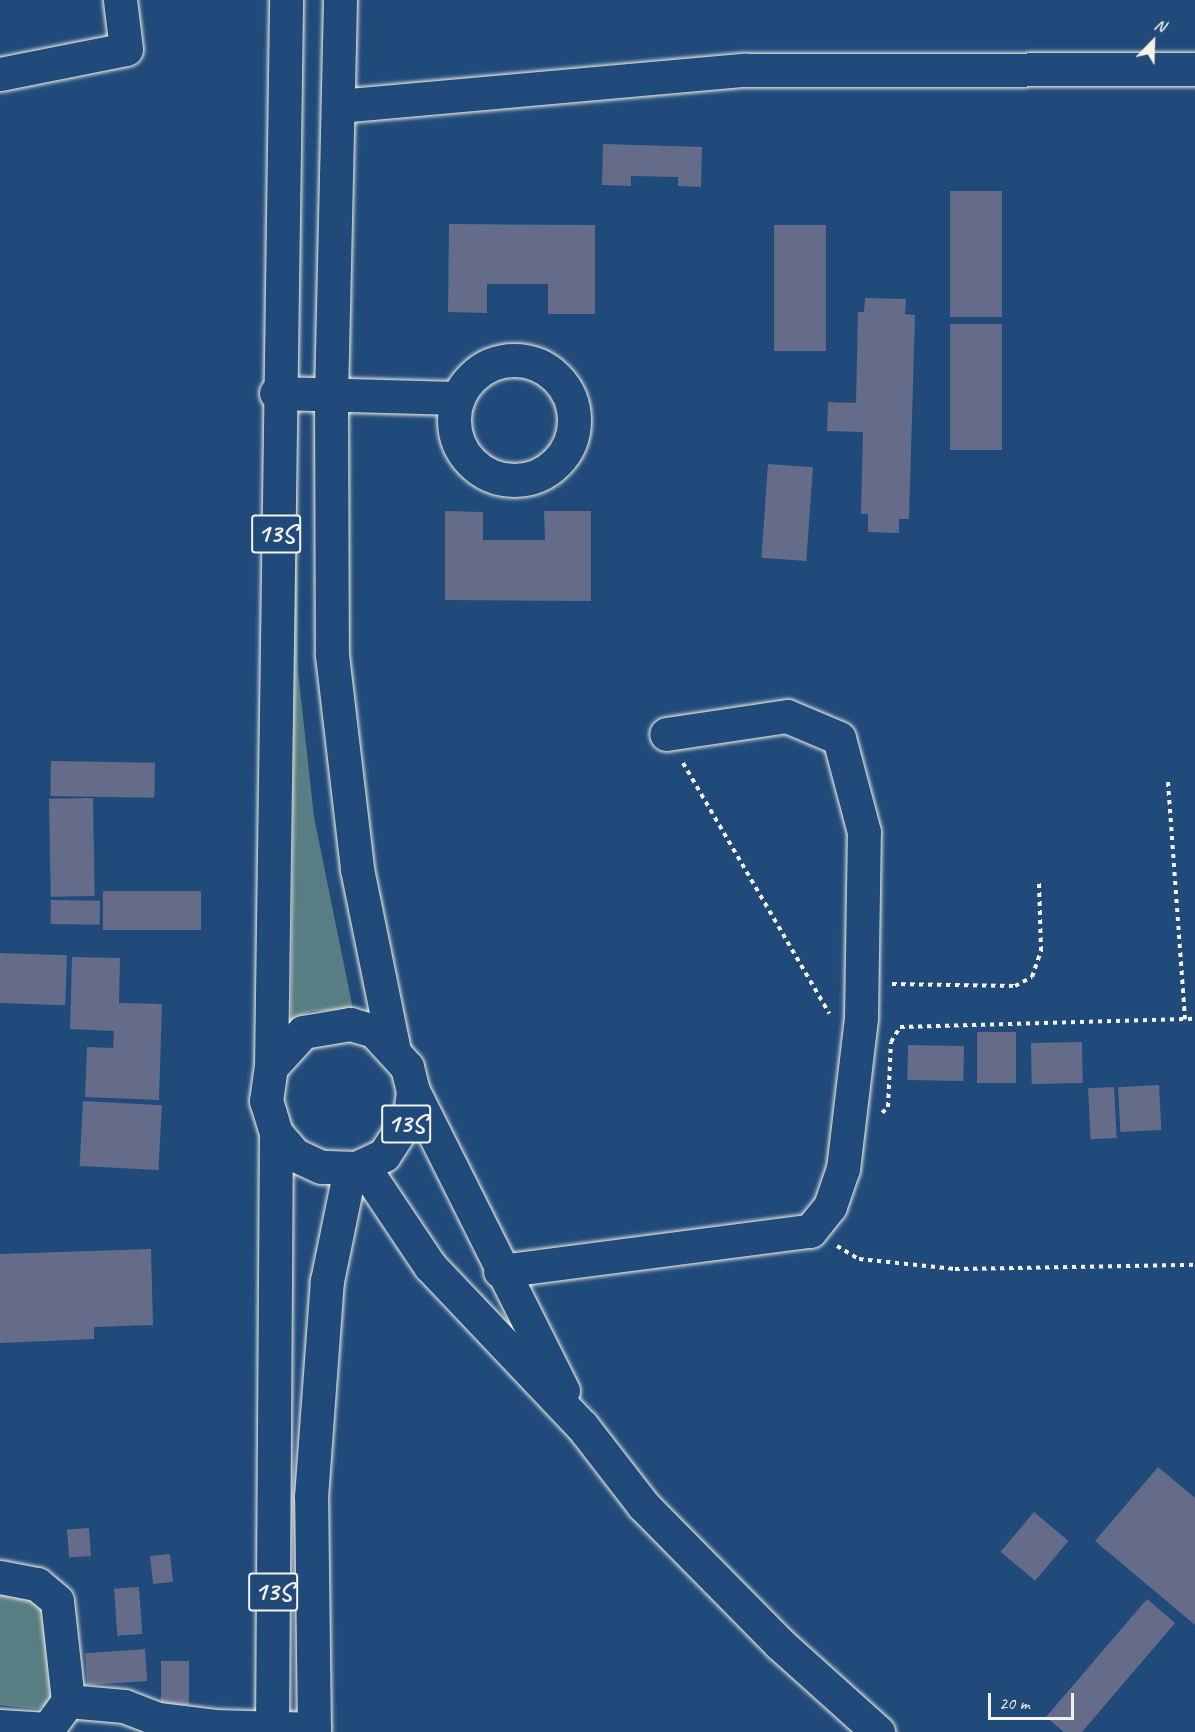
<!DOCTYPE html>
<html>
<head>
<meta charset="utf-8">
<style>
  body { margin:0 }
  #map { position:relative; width:1195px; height:1732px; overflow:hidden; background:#1f4a7a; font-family:Caveat,sans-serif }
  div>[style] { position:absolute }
  .green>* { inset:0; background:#587d82 }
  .building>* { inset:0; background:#656c8a; transform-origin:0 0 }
  .path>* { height:4px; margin-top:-2px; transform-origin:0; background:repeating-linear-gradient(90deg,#f4f1e8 0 4.5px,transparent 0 9px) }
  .roads { filter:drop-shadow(0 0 2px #f4f1e8) drop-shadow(0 0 2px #f4f1e8) }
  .minor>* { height:33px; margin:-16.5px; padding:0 16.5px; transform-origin:16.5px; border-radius:16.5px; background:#1f4a7a }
  .minor>.ring { margin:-16.5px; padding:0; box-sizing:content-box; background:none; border:33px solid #1f4a7a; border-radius:50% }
  .highway>* { height:33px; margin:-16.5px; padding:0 16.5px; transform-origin:16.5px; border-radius:16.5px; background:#1f4a7a }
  span { translate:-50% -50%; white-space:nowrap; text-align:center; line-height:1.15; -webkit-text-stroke:6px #1f4a7a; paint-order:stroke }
  .shield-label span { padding:2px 4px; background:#1f4a7a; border:2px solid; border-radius:4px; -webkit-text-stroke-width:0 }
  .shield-label { font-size:27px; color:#f4f1e8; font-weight:700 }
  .north { position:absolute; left:1123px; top:12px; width:60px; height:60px; -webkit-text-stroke:4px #1f4a7a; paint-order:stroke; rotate:23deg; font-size:16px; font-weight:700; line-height:24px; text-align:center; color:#f4f1e8 }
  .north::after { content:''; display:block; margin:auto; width:21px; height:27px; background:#f4f1e8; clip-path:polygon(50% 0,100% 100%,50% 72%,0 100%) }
  .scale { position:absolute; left:988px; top:1693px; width:86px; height:27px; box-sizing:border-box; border:3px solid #f4f1e8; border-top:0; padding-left:8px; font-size:18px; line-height:21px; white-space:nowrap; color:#f4f1e8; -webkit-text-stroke:4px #1f4a7a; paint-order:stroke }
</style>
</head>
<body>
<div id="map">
  <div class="green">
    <div style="clip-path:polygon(296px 460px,298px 671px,314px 817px,353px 1009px,312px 1011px,291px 1019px)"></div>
    <div style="clip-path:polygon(21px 1593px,45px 1609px,53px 1704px,36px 1709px,0 1705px,0 1594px)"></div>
  </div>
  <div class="building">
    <div style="clip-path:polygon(603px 144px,702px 147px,701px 187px,678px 186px,678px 177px,631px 176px,631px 186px,602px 185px)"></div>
    <div style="left:950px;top:191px;width:52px;height:126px"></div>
    <div style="clip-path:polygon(449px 224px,595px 225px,595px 314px,548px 314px,548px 284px,487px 284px,487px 313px,448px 312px)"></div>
    <div style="left:774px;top:225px;width:52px;height:126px"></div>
    <div style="clip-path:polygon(865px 298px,906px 299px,905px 314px,915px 315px,909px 519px,899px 519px,899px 533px,868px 532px,868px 514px,861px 514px,863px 432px,827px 431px,828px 402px,856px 403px,858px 312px,864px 312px)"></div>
    <div style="left:950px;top:324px;width:52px;height:126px"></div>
    <div style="left:768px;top:464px;width:45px;height:94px;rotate:4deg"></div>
    <div style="clip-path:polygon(445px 511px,483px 512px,483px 540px,545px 540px,544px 511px,591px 511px,591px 601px,445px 600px)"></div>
    <div style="left:51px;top:761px;width:104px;height:35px;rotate:1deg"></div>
    <div style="left:93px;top:798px;width:98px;height:44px;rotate:89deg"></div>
    <div style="left:103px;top:891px;width:98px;height:39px"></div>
    <div style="left:51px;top:900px;width:49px;height:24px;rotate:1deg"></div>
    <div style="left:0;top:953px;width:67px;height:50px;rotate:2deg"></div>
    <div style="clip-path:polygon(72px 957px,120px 958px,119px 1003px,162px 1004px,159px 1100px,85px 1097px,87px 1047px,113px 1048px,114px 1031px,70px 1029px)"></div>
    <div style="left:977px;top:1032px;width:39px;height:51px"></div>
    <div style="left:1082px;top:1042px;width:41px;height:51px;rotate:89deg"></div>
    <div style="left:908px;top:1045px;width:56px;height:35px;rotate:1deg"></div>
    <div style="left:1159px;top:1085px;width:45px;height:41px;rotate:87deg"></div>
    <div style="left:1114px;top:1087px;width:51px;height:26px;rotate:87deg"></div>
    <div style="left:83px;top:1101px;width:79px;height:65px;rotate:3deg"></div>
    <div style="clip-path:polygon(151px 1249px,153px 1325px,94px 1327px,94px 1339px,0 1343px,0 1254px)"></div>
    <div style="clip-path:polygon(1158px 1467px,1195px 1498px,1195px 1625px,1095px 1541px)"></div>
    <div style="left:1034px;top:1512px;width:45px;height:52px;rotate:40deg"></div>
    <div style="left:89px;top:1528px;width:28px;height:22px;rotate:86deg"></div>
    <div style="left:170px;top:1554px;width:28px;height:20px;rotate:84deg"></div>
    <div style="left:139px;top:1587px;width:47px;height:25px;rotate:86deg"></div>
    <div style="clip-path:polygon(1147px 1599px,1175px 1623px,1082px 1732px,1064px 1732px,1046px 1717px)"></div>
    <div style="left:145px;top:1649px;width:32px;height:60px;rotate:86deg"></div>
    <div style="left:161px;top:1661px;width:28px;height:44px"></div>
  </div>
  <div class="path">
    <div style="left:683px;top:763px;width:290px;rotate:59.7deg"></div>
    <div style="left:1168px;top:782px;width:238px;rotate:85.9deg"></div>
    <div style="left:892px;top:984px;width:123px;rotate:0.9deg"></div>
    <div style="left:1015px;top:986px;width:19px;rotate:-28deg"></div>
    <div style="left:1032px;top:977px;width:28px;rotate:-71deg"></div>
    <div style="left:1041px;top:951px;width:69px;rotate:-91.7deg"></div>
    <div style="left:882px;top:1113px;width:8px;rotate:-45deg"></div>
    <div style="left:888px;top:1107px;width:65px;rotate:-87.4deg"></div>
    <div style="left:891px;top:1042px;width:17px;rotate:-59deg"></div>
    <div style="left:900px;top:1027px;width:295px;rotate:-1.6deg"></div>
    <div style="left:837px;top:1246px;width:26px;rotate:31deg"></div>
    <div style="left:859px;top:1259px;width:97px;rotate:5.9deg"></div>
    <div style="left:955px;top:1269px;width:240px;rotate:-1deg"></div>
  </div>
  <div class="roads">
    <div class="minor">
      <div style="left:0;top:74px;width:128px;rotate:-11.2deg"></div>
      <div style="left:126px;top:49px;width:49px;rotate:-97deg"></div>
      <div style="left:338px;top:106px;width:408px;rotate:-5.1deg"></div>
      <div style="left:744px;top:70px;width:451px;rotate:-0.1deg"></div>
      <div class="ring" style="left:454px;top:360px;width:87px;height:87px"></div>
      <div style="left:276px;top:393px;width:182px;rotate:1.6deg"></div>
      <div style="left:413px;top:1091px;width:335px;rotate:63.4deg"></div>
      <div style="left:363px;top:1166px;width:120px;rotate:56.2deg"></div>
      <div style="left:430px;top:1266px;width:221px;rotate:46.5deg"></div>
      <div style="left:582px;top:1426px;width:100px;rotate:52.3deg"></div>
      <div style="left:643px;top:1505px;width:195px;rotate:45.4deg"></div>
      <div style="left:780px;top:1644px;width:132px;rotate:41.9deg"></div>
      <div style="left:500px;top:1271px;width:313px;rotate:-7.4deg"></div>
      <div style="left:810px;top:1231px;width:32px;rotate:-51deg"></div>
      <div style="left:830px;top:1206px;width:39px;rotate:-71deg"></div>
      <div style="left:843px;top:1169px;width:153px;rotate:-83.2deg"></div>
      <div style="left:861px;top:1017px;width:185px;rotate:-89.1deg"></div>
      <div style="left:864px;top:832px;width:97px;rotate:-104.9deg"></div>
      <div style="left:839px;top:738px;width:56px;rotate:-157.1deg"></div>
      <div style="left:787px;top:716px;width:122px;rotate:171.5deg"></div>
      <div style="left:0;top:1577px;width:38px;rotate:11deg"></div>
      <div style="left:37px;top:1584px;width:26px;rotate:40deg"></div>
      <div style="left:57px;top:1601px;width:101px;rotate:83.7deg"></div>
      <div style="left:68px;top:1701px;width:34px;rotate:126deg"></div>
      <div style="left:48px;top:1729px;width:48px;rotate:-176.4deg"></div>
      <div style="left:68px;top:1701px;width:56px;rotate:5.1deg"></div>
      <div style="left:124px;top:1706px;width:36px;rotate:21deg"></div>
      <div style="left:158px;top:1719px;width:57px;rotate:7deg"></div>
      <div style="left:215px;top:1726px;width:99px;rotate:1.7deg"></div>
    </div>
    <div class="highway">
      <div style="left:340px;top:0;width:394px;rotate:91.3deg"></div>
      <div style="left:331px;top:394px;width:261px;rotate:89.8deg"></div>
      <div style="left:332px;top:655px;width:215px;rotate:83.3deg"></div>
      <div style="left:357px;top:869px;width:181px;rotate:78.5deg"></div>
      <div style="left:271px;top:1067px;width:47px;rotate:-47.6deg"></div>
      <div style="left:303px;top:1032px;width:48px;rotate:-9.7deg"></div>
      <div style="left:350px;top:1024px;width:25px;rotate:16deg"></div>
      <div style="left:374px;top:1031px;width:49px;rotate:47.5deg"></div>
      <div style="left:407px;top:1067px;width:25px;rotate:76deg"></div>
      <div style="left:413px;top:1091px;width:24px;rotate:97deg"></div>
      <div style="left:410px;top:1115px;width:48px;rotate:123deg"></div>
      <div style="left:384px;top:1155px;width:31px;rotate:155deg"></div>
      <div style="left:356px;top:1168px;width:35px;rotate:-178deg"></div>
      <div style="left:321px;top:1167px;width:29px;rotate:-155deg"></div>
      <div style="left:295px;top:1155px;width:29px;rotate:-131deg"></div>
      <div style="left:276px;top:1133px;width:34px;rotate:-107deg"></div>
      <div style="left:266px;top:1101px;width:34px;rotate:-82deg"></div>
      <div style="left:271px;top:1067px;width:1067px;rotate:-89.19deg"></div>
      <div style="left:272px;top:1732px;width:599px;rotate:-89.62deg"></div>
      <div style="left:314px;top:1732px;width:235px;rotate:-90.7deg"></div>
      <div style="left:311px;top:1497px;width:217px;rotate:-85.8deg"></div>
      <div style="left:327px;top:1281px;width:114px;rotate:-78.4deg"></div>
    </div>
  </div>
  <div class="shield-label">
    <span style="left:276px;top:534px">13S</span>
    <span style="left:406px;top:1124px">13S</span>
    <span style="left:273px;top:1592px">13S</span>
  </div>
  <div class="north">N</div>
  <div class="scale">20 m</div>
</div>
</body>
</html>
